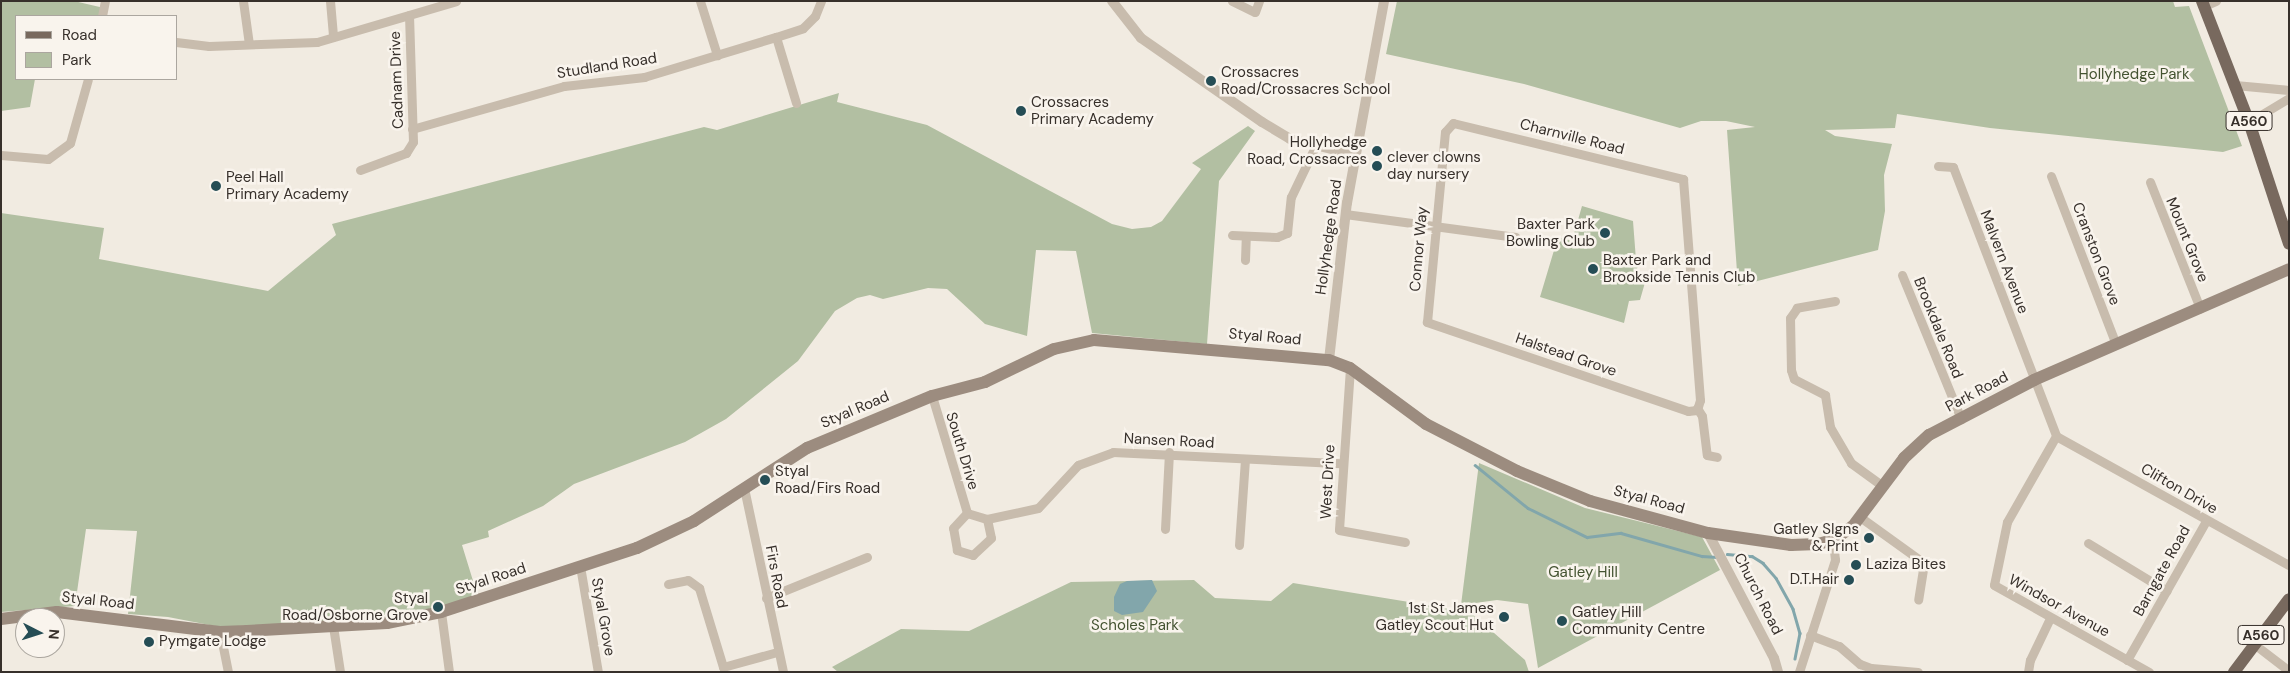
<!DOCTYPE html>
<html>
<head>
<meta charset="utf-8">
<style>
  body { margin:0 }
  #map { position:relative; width:2290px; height:673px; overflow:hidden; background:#f1ebe1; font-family:"DM Sans",sans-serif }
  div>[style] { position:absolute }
  .green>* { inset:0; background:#b2bfa2 }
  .water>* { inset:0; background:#82a6ab }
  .stream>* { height:2.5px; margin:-1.25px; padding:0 1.25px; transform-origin:1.25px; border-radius:1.25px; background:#82a6ab }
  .minor>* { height:9px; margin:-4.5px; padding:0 4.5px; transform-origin:4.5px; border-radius:4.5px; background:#c8bcad }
  .tertiary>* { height:10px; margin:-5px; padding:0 5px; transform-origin:5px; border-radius:5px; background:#c8bcad }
  .secondary>* { height:12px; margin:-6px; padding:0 6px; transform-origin:6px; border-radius:6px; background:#9c8c7f }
  .primary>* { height:12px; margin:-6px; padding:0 6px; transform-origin:6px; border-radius:6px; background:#78695e }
  .dots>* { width:14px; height:14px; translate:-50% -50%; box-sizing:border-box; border:2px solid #f9f4ed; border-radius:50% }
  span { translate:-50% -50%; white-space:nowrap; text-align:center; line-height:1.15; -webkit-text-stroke:5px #f9f4ed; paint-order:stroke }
  .shield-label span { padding:1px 4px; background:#f9f4ed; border:1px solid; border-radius:4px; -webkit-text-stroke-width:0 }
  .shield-label { font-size:14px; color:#37302b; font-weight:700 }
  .street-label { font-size:15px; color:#37302b }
  .poi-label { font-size:15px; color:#37302b }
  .left { translate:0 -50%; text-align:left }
  .right { translate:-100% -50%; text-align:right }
  .park-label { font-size:15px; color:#445331 }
  .frame { position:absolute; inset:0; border:2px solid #37302b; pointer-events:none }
  .legend { position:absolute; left:15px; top:15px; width:162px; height:65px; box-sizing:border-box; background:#f9f4ed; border:1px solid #aba69f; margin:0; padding:6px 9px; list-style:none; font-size:15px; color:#37302b }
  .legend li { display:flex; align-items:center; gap:10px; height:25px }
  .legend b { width:25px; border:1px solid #aba69f }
  .north { position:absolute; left:15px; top:608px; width:50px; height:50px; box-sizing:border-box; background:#f9f4ed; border:1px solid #aba69f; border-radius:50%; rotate:95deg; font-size:14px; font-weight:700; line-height:20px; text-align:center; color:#37302b }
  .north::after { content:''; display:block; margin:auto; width:18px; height:22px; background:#254d55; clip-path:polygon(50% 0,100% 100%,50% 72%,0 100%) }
</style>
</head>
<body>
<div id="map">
  <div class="green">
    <div style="clip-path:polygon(1px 1px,74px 1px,104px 8px,102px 16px,16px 16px,16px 79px,35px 79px,30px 107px,1px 111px)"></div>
    <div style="clip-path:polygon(1397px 1px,2173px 1px,2175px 7px,2189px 6px,2242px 146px,2223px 152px,1990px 128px,1897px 114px,1895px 128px,1825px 130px,1835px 136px,1892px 144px,1884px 175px,1885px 211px,1878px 250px,1738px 286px,1727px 130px,1755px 127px,1726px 121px,1701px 121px,1680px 128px,1524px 84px,1386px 54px)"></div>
    <div style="clip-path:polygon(839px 93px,837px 102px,927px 125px,1112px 224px,1132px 229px,1151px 227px,1162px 221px,1201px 169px,1192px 163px,1248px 126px,1255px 131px,1219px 181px,1207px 344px,1092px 333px,1076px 251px,1036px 250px,1027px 336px,985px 324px,947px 289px,928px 288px,883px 299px,870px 295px,857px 298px,835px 311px,798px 361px,726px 419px,685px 442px,574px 484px,543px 506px,488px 531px,489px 537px,462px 545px,478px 597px,392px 618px,220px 627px,168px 617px,128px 614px,137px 531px,86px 529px,75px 606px,1px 612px,1px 213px,104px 228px,99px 259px,268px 291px,336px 235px,332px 224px,704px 127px,717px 130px)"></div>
    <div style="clip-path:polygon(1582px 206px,1633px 221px,1636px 260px,1639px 262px,1635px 276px,1646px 279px,1640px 300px,1629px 301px,1624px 323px,1540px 297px,1558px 237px,1572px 241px)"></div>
    <div style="clip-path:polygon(1479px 463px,1585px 508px,1702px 537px,1720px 570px,1538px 668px,1528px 604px,1497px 600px,1461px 605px)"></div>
    <div style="clip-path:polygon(1194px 580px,1215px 598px,1271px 601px,1293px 583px,1470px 612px,1525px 660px,1529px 672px,838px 672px,832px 667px,901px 629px,969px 631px,1071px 582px)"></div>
  </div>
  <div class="water">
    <div style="clip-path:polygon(1152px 580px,1157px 591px,1143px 612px,1122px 615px,1114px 611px,1114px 597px,1120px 584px,1127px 581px)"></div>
  </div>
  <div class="stream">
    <div style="left:1475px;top:465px;width:68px;rotate:39.1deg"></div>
    <div style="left:1528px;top:508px;width:66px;rotate:26.2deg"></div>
    <div style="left:1587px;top:537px;width:34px;rotate:-7deg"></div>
    <div style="left:1621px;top:533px;width:84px;rotate:15.9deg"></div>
    <div style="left:1702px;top:556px;width:15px;rotate:4deg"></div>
    <div style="left:1727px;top:554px;width:25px;rotate:5deg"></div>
    <div style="left:1752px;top:556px;width:13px;rotate:32deg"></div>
    <div style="left:1763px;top:563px;width:20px;rotate:49deg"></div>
    <div style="left:1776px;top:578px;width:35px;rotate:61deg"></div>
    <div style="left:1793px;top:609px;width:25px;rotate:74deg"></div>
    <div style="left:1800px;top:633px;width:26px;rotate:101deg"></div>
  </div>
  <div class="minor">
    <div style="left:243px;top:1px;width:43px;rotate:82.1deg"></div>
    <div style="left:330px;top:1px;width:36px;rotate:85deg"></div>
    <div style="left:700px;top:1px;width:57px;rotate:72.5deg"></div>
    <div style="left:1232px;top:1px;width:25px;rotate:26deg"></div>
    <div style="left:1255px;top:12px;width:12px;rotate:-70deg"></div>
    <div style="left:2204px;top:6px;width:13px;rotate:-23deg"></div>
    <div style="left:102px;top:16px;width:15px;rotate:-79deg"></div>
    <div style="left:776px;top:37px;width:69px;rotate:73.1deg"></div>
    <div style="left:176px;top:42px;width:33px;rotate:7deg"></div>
    <div style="left:209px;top:46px;width:108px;rotate:-2.1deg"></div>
    <div style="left:317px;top:42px;width:145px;rotate:-16.4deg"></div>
    <div style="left:2235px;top:85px;width:54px;rotate:5.3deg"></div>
    <div style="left:2249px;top:122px;width:47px;rotate:-31deg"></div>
    <div style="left:1453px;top:123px;width:237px;rotate:13.7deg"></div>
    <div style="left:1683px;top:179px;width:222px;rotate:85.6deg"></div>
    <div style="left:1700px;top:400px;width:10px;rotate:107deg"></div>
    <div style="left:1697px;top:410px;width:9px;rotate:174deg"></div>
    <div style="left:1688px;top:411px;width:276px;rotate:-161.2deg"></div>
    <div style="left:1427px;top:322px;width:191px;rotate:-84.6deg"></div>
    <div style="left:1445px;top:132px;width:12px;rotate:-48deg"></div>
    <div style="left:412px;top:129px;width:158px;rotate:-15.8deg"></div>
    <div style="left:564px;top:86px;width:81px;rotate:-6.4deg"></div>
    <div style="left:644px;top:77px;width:138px;rotate:-16.9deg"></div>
    <div style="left:776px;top:37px;width:28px;rotate:-18deg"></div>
    <div style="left:803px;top:28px;width:17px;rotate:-45deg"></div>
    <div style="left:815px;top:16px;width:16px;rotate:-68deg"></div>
    <div style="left:1px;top:155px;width:47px;rotate:4.9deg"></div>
    <div style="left:48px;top:159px;width:27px;rotate:-36deg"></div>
    <div style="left:70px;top:143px;width:66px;rotate:-74.3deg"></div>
    <div style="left:1938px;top:166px;width:15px;rotate:4deg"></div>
    <div style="left:1953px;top:167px;width:288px;rotate:69deg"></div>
    <div style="left:2056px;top:436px;width:99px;rotate:119.7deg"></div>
    <div style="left:2007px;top:522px;width:64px;rotate:101.7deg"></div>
    <div style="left:1994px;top:585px;width:178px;rotate:29.3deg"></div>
    <div style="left:360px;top:170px;width:49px;rotate:-20.3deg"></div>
    <div style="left:406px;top:153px;width:13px;rotate:-58deg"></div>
    <div style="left:413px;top:142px;width:127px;rotate:-91.8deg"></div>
    <div style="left:2051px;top:176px;width:178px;rotate:68.9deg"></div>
    <div style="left:2150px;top:182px;width:136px;rotate:68.4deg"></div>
    <div style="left:1345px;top:214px;width:172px;rotate:7.7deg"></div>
    <div style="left:1232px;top:235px;width:45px;rotate:2.5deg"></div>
    <div style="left:1277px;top:237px;width:11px;rotate:-22deg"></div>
    <div style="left:1287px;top:233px;width:36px;rotate:-84deg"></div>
    <div style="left:1291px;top:197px;width:55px;rotate:-64.4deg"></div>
    <div style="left:1245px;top:260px;width:24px;rotate:-88deg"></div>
    <div style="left:1902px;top:275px;width:156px;rotate:67.7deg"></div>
    <div style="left:1835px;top:301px;width:39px;rotate:170deg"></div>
    <div style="left:1797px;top:308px;width:12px;rotate:125deg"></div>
    <div style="left:1790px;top:318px;width:52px;rotate:88.9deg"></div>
    <div style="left:1791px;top:370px;width:9px;rotate:72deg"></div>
    <div style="left:1794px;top:379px;width:35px;rotate:27deg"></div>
    <div style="left:1825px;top:395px;width:32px;rotate:81deg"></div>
    <div style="left:1830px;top:427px;width:42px;rotate:59.7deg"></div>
    <div style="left:1851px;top:463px;width:37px;rotate:36deg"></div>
    <div style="left:1350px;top:368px;width:162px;rotate:93.9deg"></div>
    <div style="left:1339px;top:530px;width:67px;rotate:10.3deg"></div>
    <div style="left:932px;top:396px;width:122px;rotate:73.3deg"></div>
    <div style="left:1697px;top:408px;width:9px;rotate:58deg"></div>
    <div style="left:1702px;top:416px;width:39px;rotate:83deg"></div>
    <div style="left:1707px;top:455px;width:10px;rotate:11deg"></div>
    <div style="left:2056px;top:436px;width:266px;rotate:29deg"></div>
    <div style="left:744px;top:488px;width:188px;rotate:78deg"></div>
    <div style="left:967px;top:513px;width:21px;rotate:17deg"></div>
    <div style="left:987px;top:519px;width:19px;rotate:78deg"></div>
    <div style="left:991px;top:538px;width:25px;rotate:137deg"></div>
    <div style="left:973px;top:555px;width:17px;rotate:-163deg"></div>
    <div style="left:957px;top:550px;width:22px;rotate:-100deg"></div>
    <div style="left:953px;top:528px;width:21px;rotate:-47deg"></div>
    <div style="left:1860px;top:517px;width:79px;rotate:35.7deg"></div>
    <div style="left:1924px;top:563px;width:37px;rotate:99deg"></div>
    <div style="left:987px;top:519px;width:52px;rotate:-12.2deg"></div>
    <div style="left:1038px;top:508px;width:59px;rotate:-47.1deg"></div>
    <div style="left:1078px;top:465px;width:37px;rotate:-20deg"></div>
    <div style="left:1113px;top:452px;width:228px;rotate:2.8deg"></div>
    <div style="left:1165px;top:529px;width:77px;rotate:-87deg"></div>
    <div style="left:2088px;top:543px;width:92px;rotate:31.3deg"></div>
    <div style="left:1239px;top:545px;width:85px;rotate:-86deg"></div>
    <div style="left:580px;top:566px;width:108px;rotate:80.4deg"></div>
    <div style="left:668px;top:584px;width:20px;rotate:-11deg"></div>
    <div style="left:688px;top:580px;width:14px;rotate:36deg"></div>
    <div style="left:699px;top:588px;width:83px;rotate:73.1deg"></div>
    <div style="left:723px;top:667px;width:56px;rotate:-15.5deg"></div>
    <div style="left:766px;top:598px;width:109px;rotate:-22.1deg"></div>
    <div style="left:441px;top:612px;width:61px;rotate:82.4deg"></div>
    <div style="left:333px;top:626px;width:47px;rotate:81.3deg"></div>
    <div style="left:220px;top:632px;width:41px;rotate:78.7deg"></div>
    <div style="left:1810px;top:635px;width:31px;rotate:21deg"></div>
    <div style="left:1839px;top:646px;width:28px;rotate:41deg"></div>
    <div style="left:1860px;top:664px;width:12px;rotate:20deg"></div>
    <div style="left:1871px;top:668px;width:47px;rotate:4.9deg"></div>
    <div style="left:2254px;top:644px;width:44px;rotate:37.6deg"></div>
    <div style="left:2127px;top:660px;width:160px;rotate:-60.4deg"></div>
    <div style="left:1799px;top:672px;width:118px;rotate:-72.2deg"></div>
    <div style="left:1835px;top:560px;width:20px;rotate:-96deg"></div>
    <div style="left:2028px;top:672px;width:12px;rotate:-81deg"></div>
    <div style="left:2030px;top:660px;width:47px;rotate:-64.5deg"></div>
  </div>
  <div class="tertiary">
    <div style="left:1112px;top:1px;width:47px;rotate:51.9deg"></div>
    <div style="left:1141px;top:38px;width:147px;rotate:34.8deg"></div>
    <div style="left:1262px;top:122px;width:33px;rotate:31deg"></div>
    <div style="left:1290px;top:139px;width:68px;rotate:13.6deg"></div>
    <div style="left:1329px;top:360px;width:158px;rotate:-83.5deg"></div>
    <div style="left:1347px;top:203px;width:205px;rotate:-79.6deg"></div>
    <div style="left:1708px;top:533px;width:141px;rotate:62.2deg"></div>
    <div style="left:1774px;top:658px;width:15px;rotate:74deg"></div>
  </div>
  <div class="secondary">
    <div style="left:1px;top:619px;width:56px;rotate:-7.1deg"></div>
    <div style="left:57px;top:612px;width:164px;rotate:7deg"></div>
    <div style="left:220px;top:632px;width:27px;rotate:-2deg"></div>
    <div style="left:247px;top:631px;width:140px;rotate:-3.3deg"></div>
    <div style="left:387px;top:623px;width:55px;rotate:-11.5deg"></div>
    <div style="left:441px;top:612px;width:206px;rotate:-18.1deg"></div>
    <div style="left:637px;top:548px;width:63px;rotate:-25.3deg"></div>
    <div style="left:694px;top:521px;width:135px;rotate:-32.9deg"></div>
    <div style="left:807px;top:448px;width:135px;rotate:-22.6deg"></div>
    <div style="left:932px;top:396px;width:55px;rotate:-14.8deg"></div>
    <div style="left:985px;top:382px;width:76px;rotate:-25.6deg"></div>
    <div style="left:1054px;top:349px;width:41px;rotate:-12.7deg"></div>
    <div style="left:1094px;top:340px;width:236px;rotate:4.9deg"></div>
    <div style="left:1329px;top:360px;width:22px;rotate:21deg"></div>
    <div style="left:1350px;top:368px;width:94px;rotate:36.4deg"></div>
    <div style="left:1426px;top:424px;width:102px;rotate:27.3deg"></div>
    <div style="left:1517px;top:471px;width:79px;rotate:22.3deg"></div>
    <div style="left:1590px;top:501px;width:122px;rotate:15.2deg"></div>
    <div style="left:1708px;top:533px;width:84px;rotate:8.2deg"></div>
    <div style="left:1791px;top:545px;width:27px;rotate:-2deg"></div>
    <div style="left:1818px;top:544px;width:16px;rotate:-15deg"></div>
    <div style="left:1833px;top:540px;width:24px;rotate:-35deg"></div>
    <div style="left:1853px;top:526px;width:85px;rotate:-53.1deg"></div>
    <div style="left:1904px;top:458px;width:34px;rotate:-43deg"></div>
    <div style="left:1929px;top:435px;width:119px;rotate:-27.6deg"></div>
    <div style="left:2034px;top:380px;width:278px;rotate:-23.5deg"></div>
  </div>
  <div class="primary">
    <div style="left:2202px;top:1px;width:130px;rotate:68.8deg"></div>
    <div style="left:2249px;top:122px;width:128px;rotate:71.8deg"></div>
    <div style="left:2234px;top:672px;width:91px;rotate:-53deg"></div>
  </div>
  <div class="dots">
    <div style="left:1211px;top:81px;background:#254d55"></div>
    <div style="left:1021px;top:111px;background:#254d55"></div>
    <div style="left:1377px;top:151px;background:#254d55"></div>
    <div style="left:1377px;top:166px;background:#254d55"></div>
    <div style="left:216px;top:186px;background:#254d55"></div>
    <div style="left:1605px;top:233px;background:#254d55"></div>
    <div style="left:1593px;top:269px;background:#254d55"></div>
    <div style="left:765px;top:480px;background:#254d55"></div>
    <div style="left:1869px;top:538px;background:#254d55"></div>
    <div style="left:1856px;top:565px;background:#254d55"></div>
    <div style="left:1849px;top:580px;background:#254d55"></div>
    <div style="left:438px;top:607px;background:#254d55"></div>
    <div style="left:1504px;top:617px;background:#254d55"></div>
    <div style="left:1562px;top:621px;background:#254d55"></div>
    <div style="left:149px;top:642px;background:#254d55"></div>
  </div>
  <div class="shield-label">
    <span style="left:2249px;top:121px">A560</span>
    <span style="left:2261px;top:635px">A560</span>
  </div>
  <div class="street-label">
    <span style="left:607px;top:66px;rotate:-9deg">Studland Road</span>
    <span style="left:397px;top:80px;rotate:-92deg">Cadnam Drive</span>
    <span style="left:1572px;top:137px;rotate:14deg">Charnville Road</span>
    <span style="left:1329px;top:237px;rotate:-82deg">Hollyhedge Road</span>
    <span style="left:2187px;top:240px;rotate:68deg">Mount Grove</span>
    <span style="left:1419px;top:249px;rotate:-85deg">Connor Way</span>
    <span style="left:2096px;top:254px;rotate:69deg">Cranston Grove</span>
    <span style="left:2004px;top:262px;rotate:69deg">Malvern Avenue</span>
    <span style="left:1938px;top:328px;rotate:68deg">Brookdale Road</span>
    <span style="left:1265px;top:337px;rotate:5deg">Styal Road</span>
    <span style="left:1566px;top:355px;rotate:19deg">Halstead Grove</span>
    <span style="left:1977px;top:392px;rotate:-28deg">Park Road</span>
    <span style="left:855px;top:410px;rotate:-23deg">Styal Road</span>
    <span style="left:1169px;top:441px;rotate:3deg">Nansen Road</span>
    <span style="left:962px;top:451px;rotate:73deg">South Drive</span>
    <span style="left:1328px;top:482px;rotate:-87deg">West Drive</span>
    <span style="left:2179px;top:489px;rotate:30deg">Clifton Drive</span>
    <span style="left:1649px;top:500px;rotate:15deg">Styal Road</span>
    <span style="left:2162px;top:571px;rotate:-61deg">Barngate Road</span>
    <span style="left:776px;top:577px;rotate:79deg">Firs Road</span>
    <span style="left:491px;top:579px;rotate:-18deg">Styal Road</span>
    <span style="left:1758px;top:594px;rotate:63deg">Church Road</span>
    <span style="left:98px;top:601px;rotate:6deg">Styal Road</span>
    <span style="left:2059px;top:606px;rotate:29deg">Windsor Avenue</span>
    <span style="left:603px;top:617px;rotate:80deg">Styal Grove</span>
  </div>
  <div class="poi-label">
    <span class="left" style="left:1221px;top:81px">Crossacres<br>Road/Crossacres School</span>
    <span class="left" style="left:1031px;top:111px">Crossacres<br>Primary Academy</span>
    <span class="right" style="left:1367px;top:151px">Hollyhedge<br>Road, Crossacres</span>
    <span class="left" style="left:1387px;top:166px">clever clowns<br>day nursery</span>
    <span class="left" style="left:226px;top:186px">Peel Hall<br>Primary Academy</span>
    <span class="right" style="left:1595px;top:233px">Baxter Park<br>Bowling Club</span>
    <span class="left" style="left:1603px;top:269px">Baxter Park and<br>Brookside Tennis Club</span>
    <span class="left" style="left:775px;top:480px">Styal<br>Road/Firs Road</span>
    <span class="right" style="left:1859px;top:538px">Gatley SIgns<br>&amp; Print</span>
    <span class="left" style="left:1866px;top:565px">Laziza Bites</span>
    <span class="right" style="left:1839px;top:580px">D.T.Hair</span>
    <span class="right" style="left:428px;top:607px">Styal<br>Road/Osborne Grove</span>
    <span class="right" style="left:1494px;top:617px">1st St James<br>Gatley Scout Hut</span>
    <span class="left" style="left:1572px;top:621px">Gatley Hill<br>Community Centre</span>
    <span class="left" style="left:159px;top:642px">Pymgate Lodge</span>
  </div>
  <div class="park-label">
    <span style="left:2134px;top:75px">Hollyhedge Park</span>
    <span style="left:1583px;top:573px">Gatley Hill</span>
    <span style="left:1135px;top:626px">Scholes Park</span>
  </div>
  <div class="frame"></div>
  <ul class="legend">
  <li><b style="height:6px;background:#78695e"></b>Road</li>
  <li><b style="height:14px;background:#b2bfa2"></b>Park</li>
  </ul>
  <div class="north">N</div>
</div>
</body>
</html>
